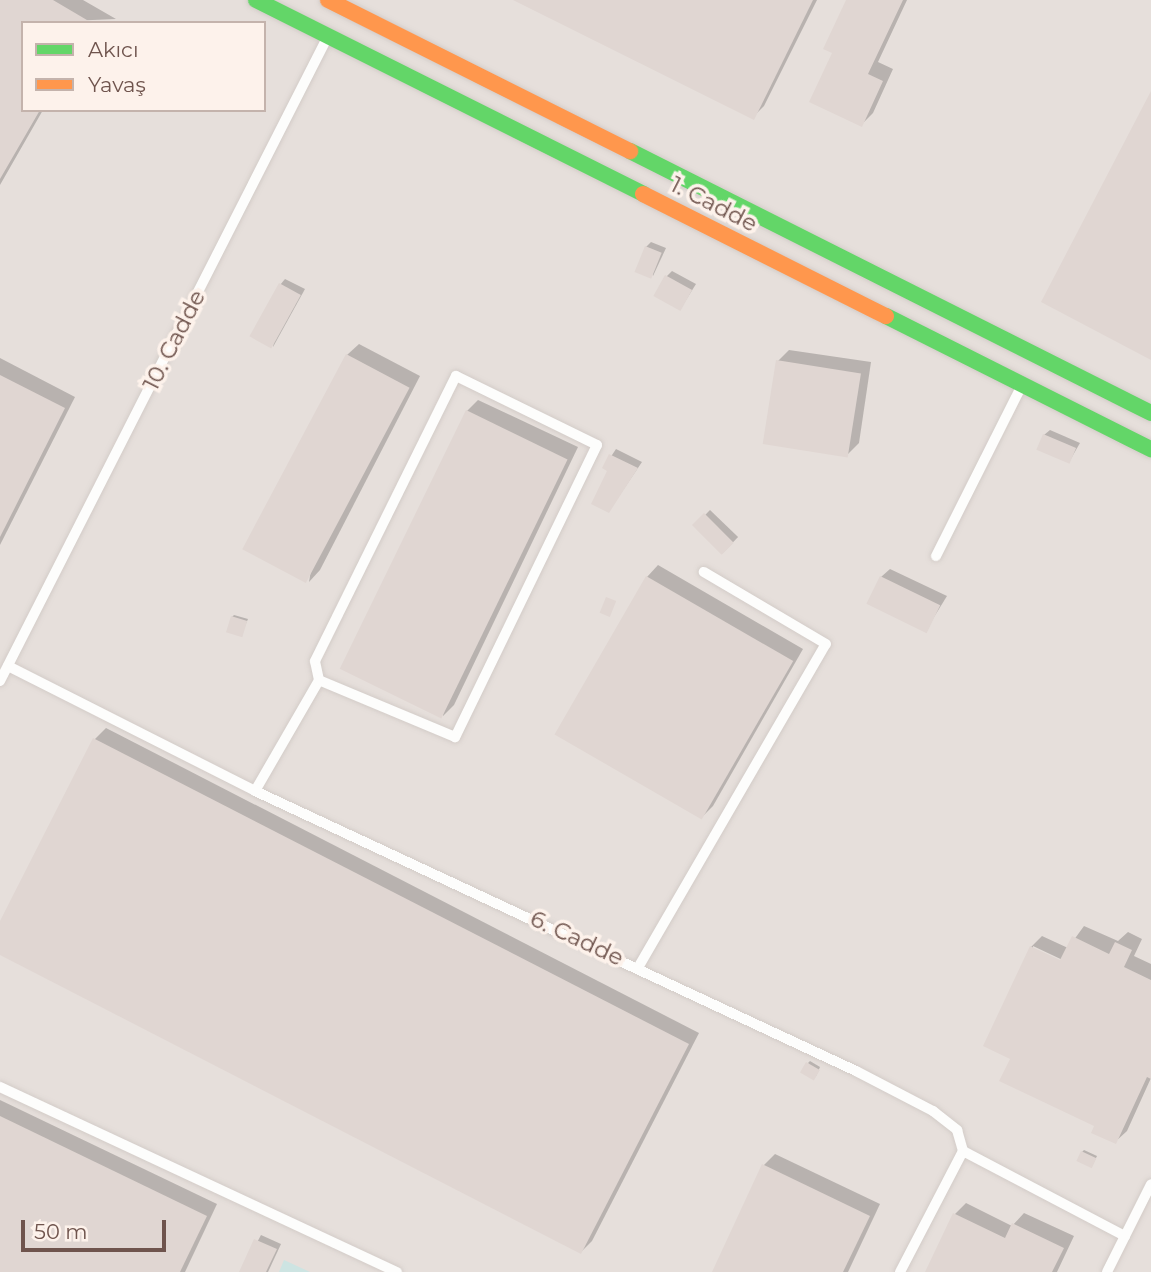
<!DOCTYPE html>
<html>
<head>
<meta charset="utf-8">
<style>
  body { margin:0 }
  #map { position:relative; width:1151px; height:1272px; overflow:hidden; background:#f4efea; font-family:Montserrat,sans-serif }
  div>[style] { position:absolute }
  .industrial>* { inset:0; background:#e6dfdb }
  .water>* { inset:0; background:#cde4e2 }
  .shadow>* { inset:0; background:#0003; transform-origin:0 0 }
  .building>* { inset:0; background:#e0d6d2; transform-origin:0 0 }
  .roads { filter:drop-shadow(0 0 2px #d3ccc8) drop-shadow(0 0 2px #d3ccc8) }
  .lane>* { height:10px; margin:-5px; padding:0 5px; transform-origin:5px; border-radius:5px; background:#fdfdfc }
  .fast>* { height:16px; margin:-8px; padding:0 8px; transform-origin:8px; border-radius:8px; background:#63d668 }
  .slow>* { height:16px; margin:-8px; padding:0 8px; transform-origin:8px; border-radius:8px; background:#ff974d }
  span { translate:-50% -50%; white-space:nowrap; text-align:center; line-height:1.15; -webkit-text-stroke:7px #fdf2eb; paint-order:stroke }
  .street-label { font-size:23px; color:#6f544d }
  .legend { position:absolute; left:21px; top:21px; width:245px; height:91px; box-sizing:border-box; background:#fdf2eb; border:2px solid #c4b3ac; margin:0; padding:9px 12px; list-style:none; font-size:21px; color:#6f544d }
  .legend li { display:flex; align-items:center; gap:14px; height:35px }
  .legend b { width:35px; border:2px solid #c4b3ac }
  .scale { position:absolute; left:21px; top:1220px; width:145px; height:32px; box-sizing:border-box; border:4px solid #6f544d; border-top:0; padding-left:9px; font-size:21px; line-height:24px; white-space:nowrap; color:#6f544d; -webkit-text-stroke:5px #fdf2eb; paint-order:stroke }
</style>
</head>
<body>
<div id="map">
  <div class="industrial">
    <div style="clip-path:polygon(evenodd,0 0,1151px 0,1151px 1272px,0 1272px,0 0,23px 23px,264px 23px,264px 110px,23px 110px,23px 23px)"></div>
  </div>
  <div class="water">
    <div style="clip-path:polygon(284px 1260px,310px 1272px,279px 1272px)"></div>
  </div>
  <div class="shadow">
    <div style="clip-path:polygon(0 0,83px 0,116px 19px,23px 23px,23px 110px,43px 110px,0 185px)"></div>
    <div style="clip-path:polygon(517px 0,817px 0,764px 106px,753px 117px)"></div>
    <div style="clip-path:polygon(847px 0,907px 0,878px 62px,893px 69px,873px 113px,861px 125px,834px 52px)"></div>
    <div style="clip-path:polygon(651px 242px,666px 248px,653px 276px,646px 247px)"></div>
    <div style="clip-path:polygon(672px 271px,696px 284px,681px 308px,666px 277px)"></div>
    <div style="clip-path:polygon(285px 279px,305px 289px,273px 347px,280px 285px)"></div>
    <div style="clip-path:polygon(359px 344px,420px 376px,320px 570px,309px 582px,347px 355px)"></div>
    <div style="clip-path:polygon(789px 350px,871px 362px,859px 443px,847px 455px,778px 361px)"></div>
    <div style="clip-path:polygon(0 358px,75px 397px,0 545px)"></div>
    <div style="clip-path:polygon(478px 400px,578px 447px,454px 705px,443px 716px,467px 411px)"></div>
    <div style="clip-path:polygon(1050px 430px,1080px 443px,1069px 462px,1044px 435px)"></div>
    <div style="clip-path:polygon(616px 449px,642px 462px,609px 511px,610px 470px,604px 467px)"></div>
    <div style="left:710px;top:510px;width:39px;height:21px;rotate:44deg"></div>
    <div style="clip-path:polygon(658px 565px,803px 649px,713px 806px,702px 817px,647px 577px)"></div>
    <div style="clip-path:polygon(890px 569px,947px 596px,926px 630px,881px 577px)"></div>
    <div style="clip-path:polygon(234px 615px,248px 619px,241px 635px,232px 617px)"></div>
    <div style="clip-path:polygon(106px 728px,699px 1033px,592px 1241px,581px 1252px,0 953px,0 924px,95px 739px)"></div>
    <div style="clip-path:polygon(evenodd,1084px 926px,1118px 941px,1128px 932px,1142px 939px,1134px 956px,1151px 964px,1151px 1078px,1127px 1131px,1115px 1142px,1012px 1058px,1031px 947px,1042px 936px,1068px 948px,1084px 926px,1033px 946px,1069px 963px,1067px 966px,1033px 950px,1033px 946px)"></div>
    <div style="clip-path:polygon(810px 1061px,820px 1067px,816px 1076px,808px 1063px)"></div>
    <div style="clip-path:polygon(0 1100px,217px 1204px,185px 1272px,0 1272px)"></div>
    <div style="clip-path:polygon(1084px 1150px,1097px 1156px,1093px 1164px,1082px 1152px)"></div>
    <div style="clip-path:polygon(775px 1154px,880px 1204px,848px 1272px,713px 1272px,764px 1165px)"></div>
    <div style="clip-path:polygon(966px 1203px,1012px 1226px,1024px 1213px,1074px 1236px,1057px 1272px,927px 1272px,955px 1214px)"></div>
    <div style="clip-path:polygon(261px 1235px,281px 1244px,268px 1272px,241px 1272px)"></div>
  </div>
  <div class="building">
    <div style="clip-path:polygon(0 0,53px 0,92px 23px,23px 23px,23px 110px,40px 110px,0 179px)"></div>
    <div style="clip-path:polygon(513px 0,813px 0,754px 120px)"></div>
    <div style="clip-path:polygon(846px 0,903px 0,868px 74px,883px 81px,862px 127px,809px 102px,832px 53px,823px 49px)"></div>
    <div style="clip-path:polygon(1151px 91px,1151px 360px,1041px 302px)"></div>
    <div style="left:645px;top:246px;width:18px;height:28px;rotate:22deg"></div>
    <div style="left:665px;top:275px;width:31px;height:24px;rotate:29deg"></div>
    <div style="left:279px;top:283px;width:25px;height:61px;rotate:29deg"></div>
    <div style="left:346px;top:354px;width:72px;height:221px;rotate:28deg"></div>
    <div style="left:776px;top:360px;width:86px;height:85px;rotate:9deg"></div>
    <div style="clip-path:polygon(0 375px,65px 408px,0 537px)"></div>
    <div style="left:466px;top:410px;width:113px;height:288px;rotate:26deg"></div>
    <div style="left:1043px;top:434px;width:36px;height:17px;rotate:23deg"></div>
    <div style="clip-path:polygon(609px 454px,638px 468px,609px 513px,591px 504px,607px 471px,602px 468px)"></div>
    <div style="left:704px;top:513px;width:42px;height:17px;rotate:45deg"></div>
    <div style="left:646px;top:576px;width:170px;height:183px;rotate:30deg"></div>
    <div style="left:880px;top:576px;width:67px;height:31px;rotate:26deg"></div>
    <div style="left:606px;top:597px;width:11px;height:17px;rotate:22deg"></div>
    <div style="left:231px;top:616px;width:17px;height:17px;rotate:17deg"></div>
    <div style="clip-path:polygon(93px 738px,689px 1044px,581px 1254px,0 955px,0 921px)"></div>
    <div style="clip-path:polygon(1072px 936px,1109px 954px,1115px 942px,1132px 950px,1124px 967px,1151px 980px,1151px 1079px,1147px 1077px,1116px 1144px,1091px 1133px,1094px 1126px,999px 1081px,1010px 1059px,983px 1046px,1030px 946px,1060px 960px)"></div>
    <div style="left:806px;top:1062px;width:16px;height:12px;rotate:30deg"></div>
    <div style="clip-path:polygon(0 1116px,207px 1216px,180px 1272px,0 1272px)"></div>
    <div style="left:1081px;top:1151px;width:17px;height:11px;rotate:25deg"></div>
    <div style="clip-path:polygon(762px 1164px,870px 1216px,843px 1272px,712px 1272px)"></div>
    <div style="clip-path:polygon(953px 1213px,1005px 1238px,1012px 1223px,1064px 1248px,1052px 1272px,925px 1272px)"></div>
    <div style="clip-path:polygon(254px 1239px,277px 1249px,266px 1272px,239px 1272px)"></div>
  </div>
  <div class="roads">
    <div class="lane">
      <div style="left:936px;top:556px;width:189px;rotate:-63.3deg"></div>
      <div style="left:8px;top:666px;width:277px;rotate:26.8deg"></div>
      <div style="left:255px;top:791px;width:663px;rotate:24.98deg"></div>
      <div style="left:856px;top:1071px;width:87px;rotate:27.5deg"></div>
      <div style="left:933px;top:1111px;width:31px;rotate:38deg"></div>
      <div style="left:957px;top:1130px;width:22px;rotate:74deg"></div>
      <div style="left:963px;top:1151px;width:183px;rotate:27.7deg"></div>
      <div style="left:0;top:681px;width:721px;rotate:-63.04deg"></div>
      <div style="left:255px;top:791px;width:128px;rotate:-60deg"></div>
      <div style="left:319px;top:680px;width:19px;rotate:-102deg"></div>
      <div style="left:315px;top:661px;width:318px;rotate:-63.7deg"></div>
      <div style="left:456px;top:376px;width:157px;rotate:26.1deg"></div>
      <div style="left:597px;top:445px;width:325px;rotate:115.9deg"></div>
      <div style="left:455px;top:737px;width:147px;rotate:-157.3deg"></div>
      <div style="left:639px;top:966px;width:372px;rotate:-59.9deg"></div>
      <div style="left:826px;top:644px;width:142px;rotate:-149.5deg"></div>
      <div style="left:0;top:1087px;width:438px;rotate:25deg"></div>
      <div style="left:900px;top:1272px;width:136px;rotate:-62.5deg"></div>
      <div style="left:1107px;top:1272px;width:98px;rotate:-63.4deg"></div>
    </div>
    <div class="fast">
      <div style="left:256px;top:0;width:433px;rotate:26.6deg"></div>
      <div style="left:630px;top:151px;width:583px;rotate:26.7deg"></div>
      <div style="left:886px;top:316px;width:297px;rotate:26.7deg"></div>
    </div>
    <div class="slow">
      <div style="left:328px;top:0;width:338px;rotate:26.6deg"></div>
      <div style="left:643px;top:194px;width:272px;rotate:26.7deg"></div>
    </div>
  </div>
  <div class="street-label">
    <span style="left:714px;top:204px;rotate:27deg">1. Cadde</span>
    <span style="left:174px;top:340px;rotate:-63deg">10. Cadde</span>
    <span style="left:577px;top:938px;rotate:25deg">6. Cadde</span>
  </div>
  <ul class="legend">
  <li><b style="height:9px;background:#63d668"></b>Akıcı</li>
  <li><b style="height:9px;background:#ff974d"></b>Yavaş</li>
  </ul>
  <div class="scale">50 m</div>
</div>
</body>
</html>
